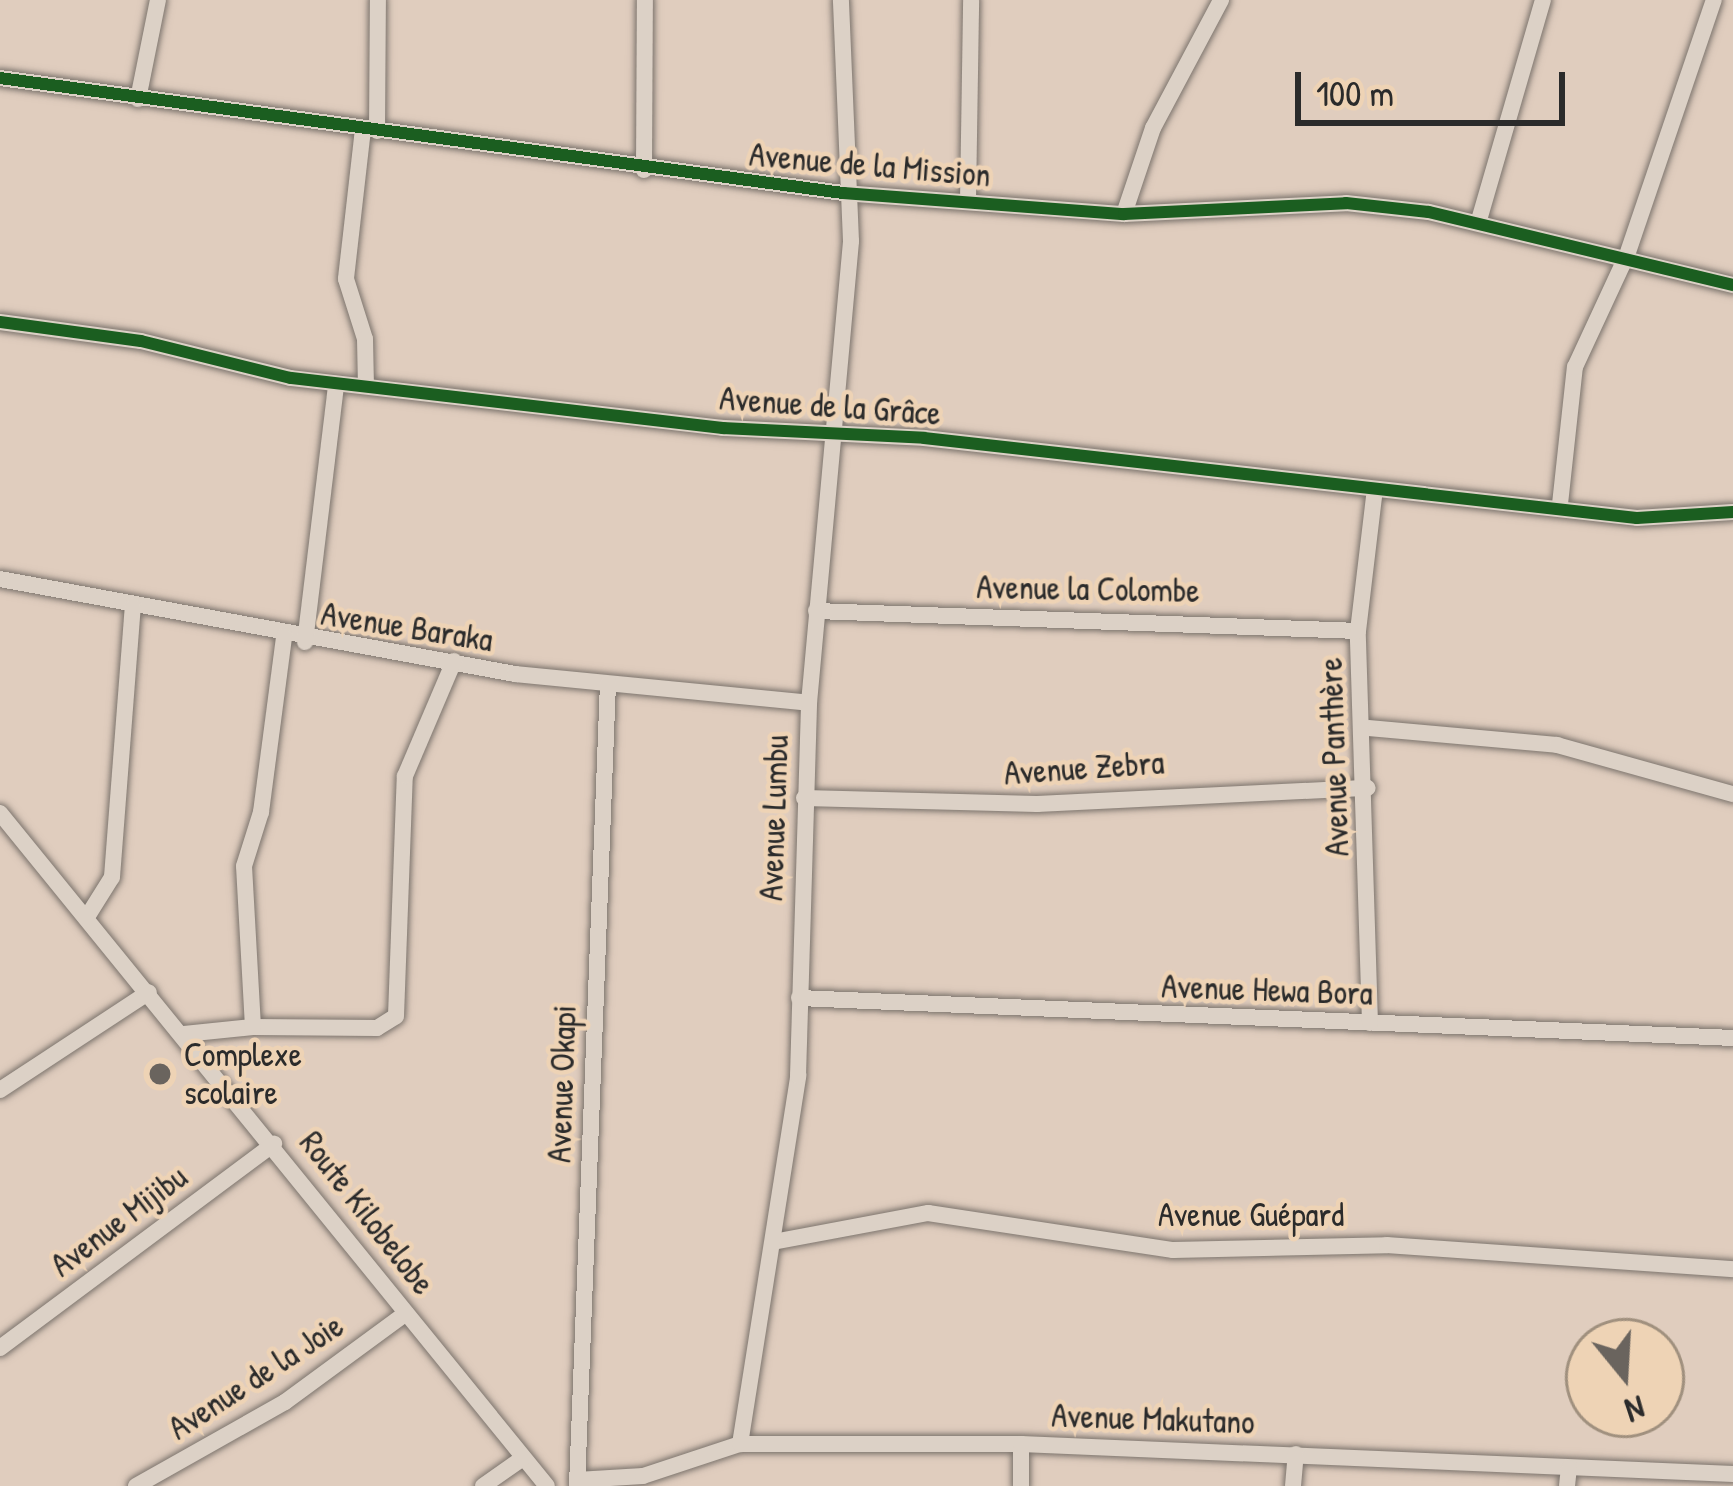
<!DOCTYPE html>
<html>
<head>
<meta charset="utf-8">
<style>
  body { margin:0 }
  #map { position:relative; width:1733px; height:1486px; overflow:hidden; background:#e0cdbe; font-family:"Patrick Hand",sans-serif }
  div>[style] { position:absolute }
  .roads { filter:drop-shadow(0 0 3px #7c746d) drop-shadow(0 0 3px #7c746d) }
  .street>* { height:16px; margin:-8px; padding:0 8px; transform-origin:8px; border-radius:8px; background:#dcd1c6 }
  .cycleway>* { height:12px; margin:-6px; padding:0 6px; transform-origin:6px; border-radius:6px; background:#1b5e20 }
  .dots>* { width:33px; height:33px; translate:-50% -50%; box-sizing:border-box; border:6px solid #eed3b5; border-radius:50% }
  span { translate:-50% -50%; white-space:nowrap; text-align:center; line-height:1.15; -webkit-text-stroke:9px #eed3b5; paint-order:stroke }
  .street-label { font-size:33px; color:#2b2b2b }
  .poi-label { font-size:33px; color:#2b2b2b }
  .left { translate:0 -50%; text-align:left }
  .north { position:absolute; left:1565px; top:1318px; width:120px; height:120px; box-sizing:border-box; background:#eed3b5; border:3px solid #a0907e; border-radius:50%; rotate:162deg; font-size:33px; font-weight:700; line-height:48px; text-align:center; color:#2b2b2b }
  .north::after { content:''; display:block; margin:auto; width:42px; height:54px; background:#6a645e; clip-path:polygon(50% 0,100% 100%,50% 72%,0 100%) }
  .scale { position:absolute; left:1295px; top:72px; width:270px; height:54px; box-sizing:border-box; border:6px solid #2b2b2b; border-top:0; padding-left:15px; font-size:36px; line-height:42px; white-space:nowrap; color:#2b2b2b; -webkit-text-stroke:9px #eed3b5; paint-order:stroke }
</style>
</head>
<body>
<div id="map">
  <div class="roads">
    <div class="street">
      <div style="left:0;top:78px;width:851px;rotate:7.77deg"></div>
      <div style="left:843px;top:193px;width:282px;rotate:4.3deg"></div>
      <div style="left:1124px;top:214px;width:222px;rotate:-2.8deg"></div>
      <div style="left:1346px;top:203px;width:83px;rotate:6.2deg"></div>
      <div style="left:1429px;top:212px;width:313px;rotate:13.5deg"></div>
      <div style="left:138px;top:99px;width:101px;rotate:-78.6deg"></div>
      <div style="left:363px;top:129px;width:151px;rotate:96.5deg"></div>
      <div style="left:346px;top:279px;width:63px;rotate:72.4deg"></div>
      <div style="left:365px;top:339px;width:46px;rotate:88.8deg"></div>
      <div style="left:377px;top:131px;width:131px;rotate:-89.6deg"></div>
      <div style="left:644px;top:170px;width:170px;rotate:-89.7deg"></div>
      <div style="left:968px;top:200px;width:200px;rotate:-89.1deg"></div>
      <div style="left:1124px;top:214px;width:91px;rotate:-71.4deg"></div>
      <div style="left:1153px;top:128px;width:145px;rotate:-62deg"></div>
      <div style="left:1479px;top:220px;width:229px;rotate:-73.8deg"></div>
      <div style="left:0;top:322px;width:142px;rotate:7.7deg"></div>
      <div style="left:141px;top:341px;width:154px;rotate:13.9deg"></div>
      <div style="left:291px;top:378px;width:435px;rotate:6.6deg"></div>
      <div style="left:723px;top:428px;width:201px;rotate:2.8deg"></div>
      <div style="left:924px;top:438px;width:717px;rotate:6.4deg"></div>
      <div style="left:1637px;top:518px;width:96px;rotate:-3.6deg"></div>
      <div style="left:1560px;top:504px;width:138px;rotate:-83.8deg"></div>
      <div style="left:1575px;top:367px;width:123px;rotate:-65.1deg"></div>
      <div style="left:1627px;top:255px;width:269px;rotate:-71.2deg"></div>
      <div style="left:0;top:579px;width:524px;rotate:10.45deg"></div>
      <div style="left:515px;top:674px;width:295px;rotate:5.6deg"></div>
      <div style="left:816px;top:611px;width:542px;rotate:2.11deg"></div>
      <div style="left:305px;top:642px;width:260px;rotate:-83.1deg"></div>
      <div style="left:1368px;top:728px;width:190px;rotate:5.1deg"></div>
      <div style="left:1557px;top:745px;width:183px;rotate:15.6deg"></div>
      <div style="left:804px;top:798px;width:233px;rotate:1.5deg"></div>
      <div style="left:1037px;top:804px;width:331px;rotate:-2.8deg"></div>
      <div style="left:0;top:813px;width:867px;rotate:50.9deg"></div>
      <div style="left:87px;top:917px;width:47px;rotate:-58deg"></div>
      <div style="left:112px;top:877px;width:271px;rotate:-85.6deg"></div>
      <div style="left:799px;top:998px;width:935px;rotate:2.45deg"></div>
      <div style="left:1370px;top:1023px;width:392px;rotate:-91.8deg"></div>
      <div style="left:1358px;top:631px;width:143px;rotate:-83.2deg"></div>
      <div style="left:253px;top:1027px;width:124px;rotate:0.5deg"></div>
      <div style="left:377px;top:1028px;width:22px;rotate:-32deg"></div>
      <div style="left:396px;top:1016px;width:240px;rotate:-87.9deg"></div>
      <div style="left:405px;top:776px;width:125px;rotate:-66.9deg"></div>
      <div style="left:184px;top:1034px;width:69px;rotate:-5.8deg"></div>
      <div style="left:253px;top:1027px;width:161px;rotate:-93.2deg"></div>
      <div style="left:244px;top:866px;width:57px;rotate:-72.5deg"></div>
      <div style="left:261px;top:812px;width:177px;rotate:-82.5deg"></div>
      <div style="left:0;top:1090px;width:178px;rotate:-33.3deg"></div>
      <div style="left:773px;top:1242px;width:158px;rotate:-10.6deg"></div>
      <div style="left:928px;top:1213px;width:248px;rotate:8.6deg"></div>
      <div style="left:1173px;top:1250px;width:214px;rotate:-1.3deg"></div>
      <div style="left:1387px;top:1245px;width:347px;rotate:4deg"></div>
      <div style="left:0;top:1348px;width:342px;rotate:-36.7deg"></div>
      <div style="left:740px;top:1444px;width:373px;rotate:-81deg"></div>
      <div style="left:798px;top:1076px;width:373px;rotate:-88.3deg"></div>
      <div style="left:809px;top:703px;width:464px;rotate:-84.8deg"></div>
      <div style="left:851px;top:241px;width:241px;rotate:-92.4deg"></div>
      <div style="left:1021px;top:1444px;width:42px;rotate:90deg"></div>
      <div style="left:577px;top:1480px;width:66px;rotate:-3.5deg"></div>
      <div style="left:643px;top:1476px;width:102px;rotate:-18.3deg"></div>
      <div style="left:740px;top:1444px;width:281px"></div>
      <div style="left:1021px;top:1444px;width:713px;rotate:2.41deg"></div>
      <div style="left:136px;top:1486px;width:171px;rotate:-29.4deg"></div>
      <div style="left:285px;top:1402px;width:150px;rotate:-36.3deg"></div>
      <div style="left:483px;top:1486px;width:49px;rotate:-35deg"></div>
      <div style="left:577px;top:1486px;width:803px;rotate:-87.79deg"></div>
      <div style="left:1293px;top:1486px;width:32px;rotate:-85deg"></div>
      <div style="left:1567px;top:1486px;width:18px;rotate:-84deg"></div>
    </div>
  </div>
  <div class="cycleway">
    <div style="left:0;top:78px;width:851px;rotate:7.77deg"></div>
    <div style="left:843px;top:193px;width:282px;rotate:4.3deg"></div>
    <div style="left:1124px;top:214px;width:222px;rotate:-2.8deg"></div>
    <div style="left:1346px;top:203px;width:83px;rotate:6.2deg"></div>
    <div style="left:1429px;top:212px;width:313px;rotate:13.5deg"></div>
    <div style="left:0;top:322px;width:142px;rotate:7.7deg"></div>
    <div style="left:141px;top:341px;width:154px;rotate:13.9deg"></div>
    <div style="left:291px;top:378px;width:435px;rotate:6.6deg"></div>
    <div style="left:723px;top:428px;width:201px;rotate:2.8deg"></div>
    <div style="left:924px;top:438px;width:717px;rotate:6.4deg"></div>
    <div style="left:1637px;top:518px;width:96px;rotate:-3.6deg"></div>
  </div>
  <div class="dots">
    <div style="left:160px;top:1074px;background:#6a645e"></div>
  </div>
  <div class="street-label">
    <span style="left:870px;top:165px;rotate:5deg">Avenue de la Mission</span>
    <span style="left:830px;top:406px;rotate:4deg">Avenue de la Grâce</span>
    <span style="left:1088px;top:589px;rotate:1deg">Avenue la Colombe</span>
    <span style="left:407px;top:627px;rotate:9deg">Avenue Baraka</span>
    <span style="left:1334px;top:757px;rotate:-92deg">Avenue Panthère</span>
    <span style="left:1084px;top:768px;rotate:-4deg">Avenue Zebra</span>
    <span style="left:774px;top:818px;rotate:-88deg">Avenue Lumbu</span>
    <span style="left:1267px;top:990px;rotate:2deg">Avenue Hewa Bora</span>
    <span style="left:562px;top:1084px;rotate:-88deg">Avenue Okapi</span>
    <span style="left:367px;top:1213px;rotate:52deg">Route Kilobelobe</span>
    <span style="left:1251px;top:1215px">Avenue Guépard</span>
    <span style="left:119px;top:1221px;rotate:-37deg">Avenue Mijibu</span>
    <span style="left:256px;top:1377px;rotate:-33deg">Avenue de la Joie</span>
    <span style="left:1153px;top:1419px;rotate:2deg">Avenue Makutano</span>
  </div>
  <div class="poi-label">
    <span class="left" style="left:184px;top:1074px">Complexe<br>scolaire</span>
  </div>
  <div class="north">N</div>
  <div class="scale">100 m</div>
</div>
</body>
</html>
